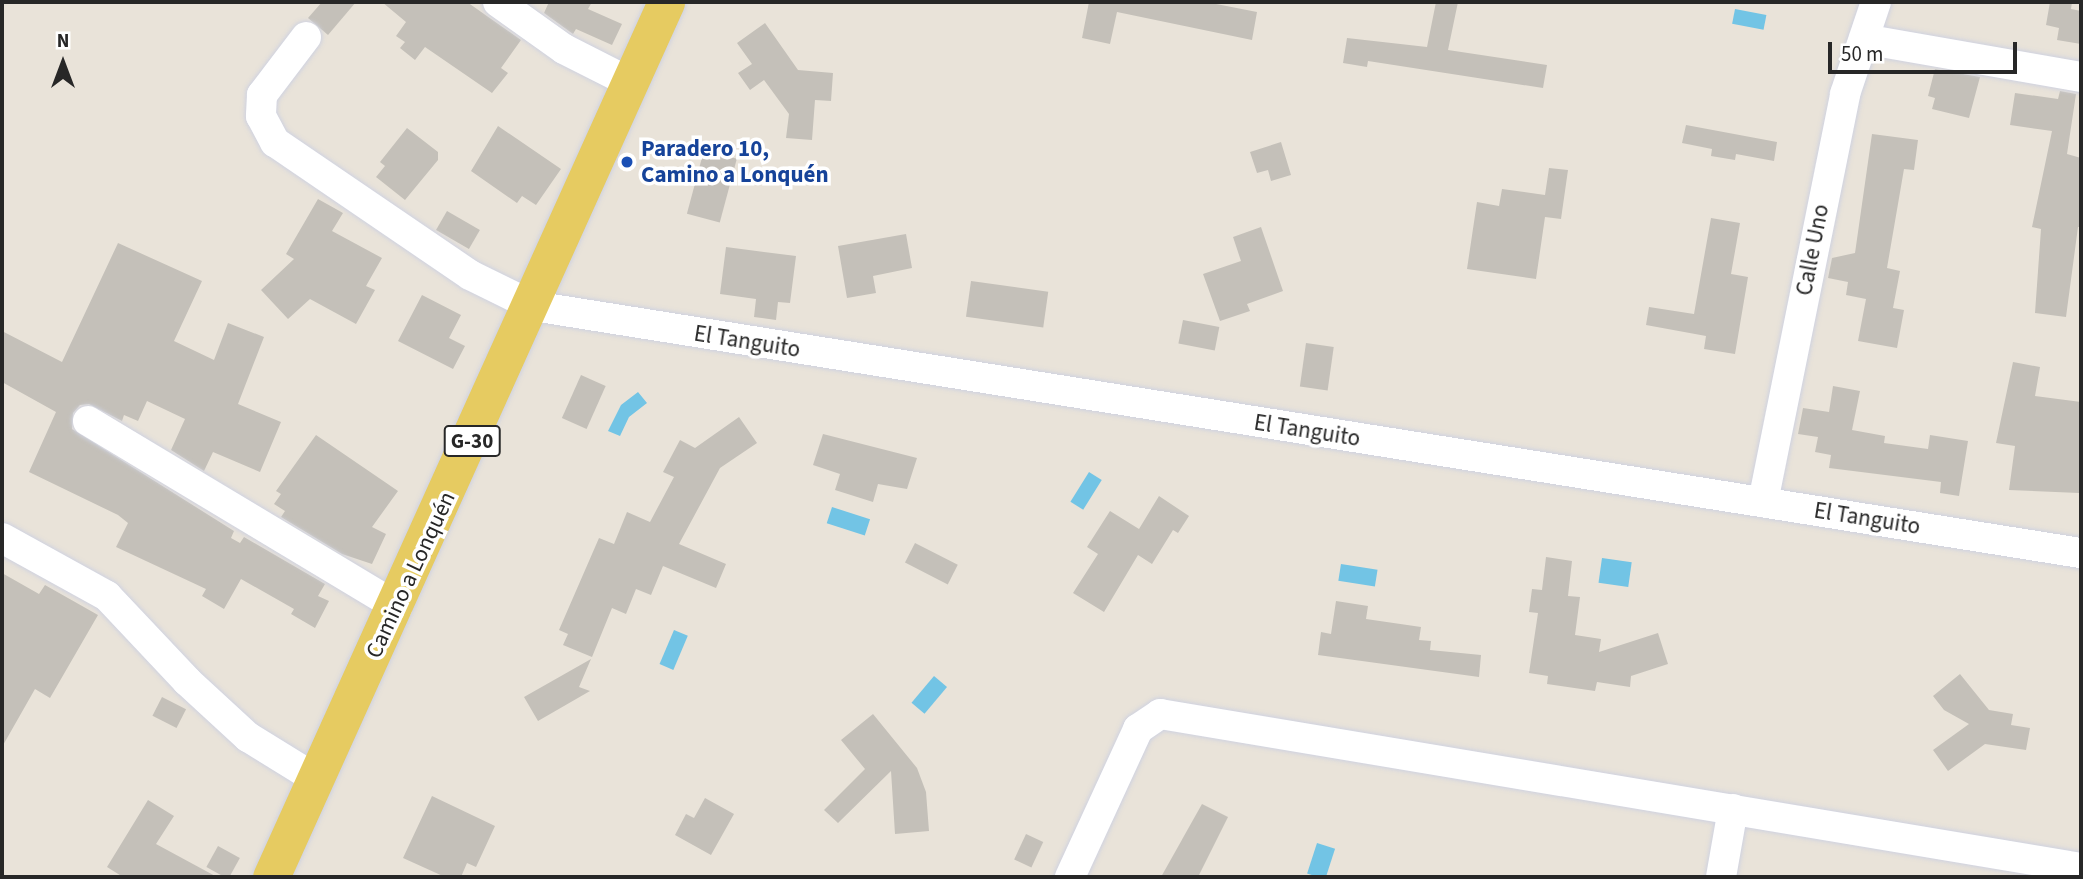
<!DOCTYPE html>
<html>
<head>
<meta charset="utf-8">
<style>
  body { margin:0 }
  #map { position:relative; width:2083px; height:879px; overflow:hidden; background:#e9e3d9; font-family:"Source Sans 3",sans-serif }
  div>[style] { position:absolute }
  .water>* { inset:0; background:#72c4e5; transform-origin:0 0 }
  .building>* { inset:0; background:#c4c0b9; transform-origin:0 0 }
  .roads { filter:drop-shadow(0 0 2px #cfd2e0) drop-shadow(0 0 2px #cfd2e0) }
  .minor>* { height:30px; margin:-15px; padding:0 15px; transform-origin:15px; border-radius:15px; background:#fff }
  .major>* { height:37px; margin:-18.5px; padding:0 18.5px; transform-origin:18.5px; border-radius:18.5px; background:#e6cb61 }
  .dots>* { width:19px; height:19px; translate:-50% -50%; box-sizing:border-box; border:4px solid #fff; border-radius:50% }
  span { translate:-50% -50%; white-space:nowrap; text-align:center; line-height:1.15; -webkit-text-stroke:7px #fff; paint-order:stroke }
  .shield-label span { padding:2px 5px; background:#fff; border:2px solid; border-radius:5px; -webkit-text-stroke-width:0 }
  .shield-label { font-size:21px; color:#272727; font-weight:700 }
  .transit-label { font-size:23px; color:#164399; font-weight:700 }
  .left { translate:0 -50%; text-align:left }
  .street-label { font-size:23px; color:#272727 }
  .frame { position:absolute; inset:0; border:4px solid #272727; pointer-events:none }
  .north { position:absolute; left:28px; top:28px; width:70px; height:70px; -webkit-text-stroke:5px #fff; paint-order:stroke; rotate:0deg; font-size:19px; font-weight:700; line-height:28px; text-align:center; color:#272727 }
  .north::after { content:''; display:block; margin:auto; width:24px; height:32px; background:#272727; clip-path:polygon(50% 0,100% 100%,50% 72%,0 100%) }
  .scale { position:absolute; left:1828px; top:42px; width:189px; height:32px; box-sizing:border-box; border:4px solid #272727; border-top:0; padding-left:9px; font-size:21px; line-height:24px; white-space:nowrap; color:#272727; -webkit-text-stroke:5px #fff; paint-order:stroke }
</style>
</head>
<body>
<div id="map">
  <div class="water">
    <div style="left:1735px;top:9px;width:32px;height:15px;rotate:11deg"></div>
    <div style="clip-path:polygon(638px 392px,647px 403px,629px 417px,620px 436px,608px 431px,621px 405px)"></div>
    <div style="left:1089px;top:472px;width:15px;height:35px;rotate:32deg"></div>
    <div style="left:832px;top:507px;width:40px;height:17px;rotate:18deg"></div>
    <div style="left:1602px;top:558px;width:30px;height:25px;rotate:8deg"></div>
    <div style="left:1341px;top:564px;width:37px;height:17px;rotate:9deg"></div>
    <div style="left:674px;top:630px;width:15px;height:37px;rotate:23deg"></div>
    <div style="left:934px;top:676px;width:17px;height:35px;rotate:40deg"></div>
    <div style="left:1317px;top:843px;width:19px;height:32px;rotate:18deg"></div>
  </div>
  <div class="building">
    <div style="clip-path:polygon(322px 2px,356px 2px,328px 35px,308px 18px)"></div>
    <div style="clip-path:polygon(382px 2px,467px 2px,521px 40px,501px 68px,508px 73px,492px 93px,425px 47px,415px 60px,400px 48px,405px 42px,396px 36px,406px 22px)"></div>
    <div style="clip-path:polygon(549px 2px,592px 2px,588px 9px,622px 24px,612px 45px,576px 29px,573px 34px,544px 13px)"></div>
    <div style="clip-path:polygon(1089px 2px,1206px 2px,1257px 12px,1252px 40px,1117px 12px,1110px 44px,1082px 38px)"></div>
    <div style="clip-path:polygon(1436px 2px,1458px 2px,1448px 50px,1547px 65px,1543px 88px,1368px 61px,1367px 67px,1343px 63px,1347px 38px,1427px 47px)"></div>
    <div style="clip-path:polygon(2050px 2px,2072px 2px,2071px 9px,2081px 11px,2081px 44px,2057px 40px,2059px 28px,2046px 25px)"></div>
    <div style="clip-path:polygon(765px 23px,798px 70px,833px 73px,831px 101px,815px 100px,812px 140px,786px 138px,789px 114px,764px 80px,750px 90px,738px 73px,752px 64px,737px 43px)"></div>
    <div style="clip-path:polygon(1935px 69px,1980px 77px,1969px 118px,1932px 109px,1935px 98px,1928px 96px)"></div>
    <div style="clip-path:polygon(2060px 91px,2076px 94px,2067px 154px,2081px 158px,2081px 227px,2078px 227px,2066px 317px,2035px 313px,2041px 229px,2032px 227px,2052px 131px,2010px 125px,2015px 93px,2058px 99px)"></div>
    <div style="clip-path:polygon(1686px 125px,1777px 142px,1774px 161px,1736px 154px,1735px 160px,1711px 156px,1712px 149px,1682px 143px)"></div>
    <div style="clip-path:polygon(498px 126px,561px 169px,536px 205px,522px 196px,517px 203px,471px 171px)"></div>
    <div style="clip-path:polygon(407px 128px,438px 152px,438px 160px,405px 200px,376px 177px,385px 166px,380px 162px)"></div>
    <div style="clip-path:polygon(1872px 134px,1918px 140px,1914px 170px,1904px 169px,1887px 268px,1900px 271px,1893px 308px,1904px 310px,1897px 348px,1858px 341px,1866px 299px,1846px 295px,1848px 282px,1828px 278px,1832px 258px,1855px 253px)"></div>
    <div style="clip-path:polygon(1281px 142px,1291px 175px,1271px 181px,1268px 170px,1257px 173px,1250px 152px)"></div>
    <div style="left:704px;top:150px;width:34px;height:66px;rotate:15deg"></div>
    <div style="clip-path:polygon(1549px 168px,1568px 170px,1561px 219px,1545px 217px,1536px 279px,1467px 269px,1477px 202px,1499px 206px,1502px 189px,1545px 195px)"></div>
    <div style="clip-path:polygon(318px 199px,343px 213px,332px 231px,382px 258px,366px 286px,375px 290px,356px 324px,310px 299px,288px 319px,261px 290px,294px 259px,286px 254px)"></div>
    <div style="left:447px;top:211px;width:38px;height:22px;rotate:30deg"></div>
    <div style="clip-path:polygon(1711px 218px,1740px 223px,1731px 274px,1748px 277px,1735px 354px,1704px 349px,1706px 336px,1646px 325px,1649px 307px,1694px 314px)"></div>
    <div style="clip-path:polygon(1261px 227px,1283px 291px,1247px 304px,1250px 311px,1220px 321px,1203px 274px,1241px 261px,1233px 237px)"></div>
    <div style="clip-path:polygon(906px 234px,912px 268px,873px 276px,876px 293px,847px 298px,838px 246px)"></div>
    <div style="clip-path:polygon(118px 243px,202px 281px,174px 341px,214px 360px,228px 323px,264px 337px,238px 404px,281px 422px,260px 472px,213px 452px,204px 471px,171px 450px,185px 419px,147px 401px,138px 421px,124px 415px,122px 421px,89px 404px,80px 405px,73px 413px,72px 429px,234px 531px,231px 538px,240px 543px,244px 537px,325px 584px,318px 596px,329px 601px,315px 628px,291px 614px,294px 609px,241px 579px,224px 609px,202px 596px,206px 589px,116px 547px,128px 523px,118px 515px,29px 472px,56px 412px,2px 382px,2px 331px,62px 362px)"></div>
    <div style="clip-path:polygon(726px 247px,796px 256px,790px 303px,778px 302px,776px 320px,754px 317px,756px 299px,720px 294px)"></div>
    <div style="left:971px;top:281px;width:78px;height:36px;rotate:8deg"></div>
    <div style="clip-path:polygon(422px 295px,461px 315px,449px 338px,465px 346px,453px 369px,398px 341px)"></div>
    <div style="left:1183px;top:320px;width:37px;height:24px;rotate:11deg"></div>
    <div style="left:1306px;top:343px;width:28px;height:44px;rotate:8deg"></div>
    <div style="clip-path:polygon(2013px 362px,2040px 367px,2035px 396px,2081px 402px,2079px 493px,2009px 490px,2015px 446px,1996px 443px)"></div>
    <div style="left:581px;top:375px;width:27px;height:47px;rotate:24deg"></div>
    <div style="clip-path:polygon(1833px 386px,1860px 391px,1852px 430px,1885px 436px,1884px 443px,1928px 449px,1930px 435px,1968px 441px,1959px 496px,1940px 493px,1941px 482px,1829px 468px,1831px 455px,1815px 452px,1818px 437px,1798px 434px,1803px 408px,1829px 412px)"></div>
    <div style="clip-path:polygon(739px 417px,757px 443px,720px 468px,679px 544px,726px 564px,716px 588px,663px 566px,651px 595px,636px 589px,626px 614px,612px 608px,592px 657px,563px 645px,568px 634px,559px 630px,599px 538px,614px 544px,627px 512px,650px 522px,674px 477px,663px 472px,680px 440px,695px 448px)"></div>
    <div style="clip-path:polygon(823px 434px,917px 458px,907px 489px,878px 484px,873px 502px,835px 490px,840px 474px,813px 465px)"></div>
    <div style="clip-path:polygon(316px 435px,398px 491px,372px 527px,386px 534px,372px 564px,342px 554px,281px 517px,285px 511px,274px 504px,281px 494px,276px 491px)"></div>
    <div style="clip-path:polygon(1159px 496px,1189px 516px,1178px 533px,1173px 530px,1152px 564px,1138px 555px,1104px 612px,1073px 593px,1098px 554px,1087px 547px,1110px 511px,1139px 529px)"></div>
    <div style="left:915px;top:543px;width:48px;height:22px;rotate:27deg"></div>
    <div style="clip-path:polygon(1546px 557px,1572px 561px,1568px 596px,1580px 597px,1575px 635px,1601px 639px,1599px 652px,1658px 633px,1668px 664px,1631px 676px,1630px 687px,1597px 682px,1595px 691px,1547px 684px,1548px 676px,1529px 673px,1538px 613px,1529px 612px,1532px 589px,1542px 590px)"></div>
    <div style="clip-path:polygon(2px 573px,39px 594px,45px 585px,98px 615px,50px 698px,35px 689px,2px 747px)"></div>
    <div style="clip-path:polygon(1336px 601px,1368px 606px,1366px 619px,1421px 627px,1419px 640px,1431px 641px,1430px 650px,1481px 655px,1479px 677px,1318px 655px,1321px 632px,1331px 634px)"></div>
    <div style="clip-path:polygon(591px 659px,579px 687px,590px 691px,538px 721px,524px 697px)"></div>
    <div style="clip-path:polygon(1960px 674px,1989px 710px,2013px 714px,2011px 725px,2030px 728px,2026px 750px,1985px 744px,1948px 771px,1933px 750px,1969px 724px,1944px 710px,1933px 696px)"></div>
    <div style="left:162px;top:697px;width:27px;height:21px;rotate:27deg"></div>
    <div style="clip-path:polygon(873px 714px,917px 768px,926px 792px,929px 831px,895px 834px,891px 771px,838px 823px,824px 810px,865px 769px,841px 740px)"></div>
    <div style="clip-path:polygon(432px 796px,495px 826px,476px 867px,467px 863px,461px 877px,445px 877px,403px 858px)"></div>
    <div style="clip-path:polygon(705px 798px,734px 814px,711px 855px,675px 835px,686px 814px,694px 818px)"></div>
    <div style="clip-path:polygon(148px 800px,174px 816px,156px 844px,217px 877px,123px 877px,107px 867px)"></div>
    <div style="clip-path:polygon(1202px 804px,1228px 817px,1198px 877px,1161px 877px)"></div>
    <div style="left:1026px;top:834px;width:19px;height:28px;rotate:25deg"></div>
    <div style="left:218px;top:846px;width:25px;height:24px;rotate:29deg"></div>
  </div>
  <div class="roads">
    <div class="minor">
      <div style="left:498px;top:2px;width:81px;rotate:35.5deg"></div>
      <div style="left:564px;top:49px;width:75px;rotate:26.9deg"></div>
      <div style="left:306px;top:37px;width:73px;rotate:127.2deg"></div>
      <div style="left:262px;top:95px;width:21px;rotate:93deg"></div>
      <div style="left:261px;top:116px;width:30px;rotate:62deg"></div>
      <div style="left:275px;top:142px;width:236px;rotate:34.3deg"></div>
      <div style="left:470px;top:275px;width:70px;rotate:26.2deg"></div>
      <div style="left:533px;top:306px;width:1568px;rotate:9.07deg"></div>
      <div style="left:1864px;top:39px;width:220px;rotate:9.9deg"></div>
      <div style="left:88px;top:421px;width:361px;rotate:31deg"></div>
      <div style="left:1763px;top:502px;width:416px;rotate:-78.6deg"></div>
      <div style="left:1845px;top:94px;width:97px;rotate:-71.4deg"></div>
      <div style="left:2px;top:538px;width:120px;rotate:28.9deg"></div>
      <div style="left:107px;top:596px;width:117px;rotate:46.7deg"></div>
      <div style="left:187px;top:681px;width:83px;rotate:42.6deg"></div>
      <div style="left:248px;top:737px;width:80px;rotate:31.7deg"></div>
      <div style="left:1070px;top:877px;width:163px;rotate:-65.3deg"></div>
      <div style="left:1138px;top:729px;width:27px;rotate:-34deg"></div>
      <div style="left:1160px;top:714px;width:934px;rotate:9.49deg"></div>
      <div style="left:1721px;top:877px;width:69px;rotate:-80deg"></div>
    </div>
    <div class="major">
      <div style="left:271px;top:877px;width:960px;rotate:-65.7deg"></div>
    </div>
  </div>
  <div class="dots">
    <div style="left:627px;top:162px;background:#1a4fb4"></div>
  </div>
  <div class="shield-label">
    <span style="left:472px;top:441px">G-30</span>
  </div>
  <div class="transit-label">
    <span class="left" style="left:641px;top:162px">Paradero 10,<br>Camino a Lonquén</span>
  </div>
  <div class="street-label">
    <span style="left:1813px;top:250px;rotate:-79deg">Calle Uno</span>
    <span style="left:747px;top:342px;rotate:9deg">El Tanguito</span>
    <span style="left:1307px;top:431px;rotate:9deg">El Tanguito</span>
    <span style="left:1867px;top:519px;rotate:9deg">El Tanguito</span>
    <span style="left:411px;top:575px;rotate:-65deg">Camino a Lonquén</span>
  </div>
  <div class="frame"></div>
  <div class="north">N</div>
  <div class="scale">50 m</div>
</div>
</body>
</html>
